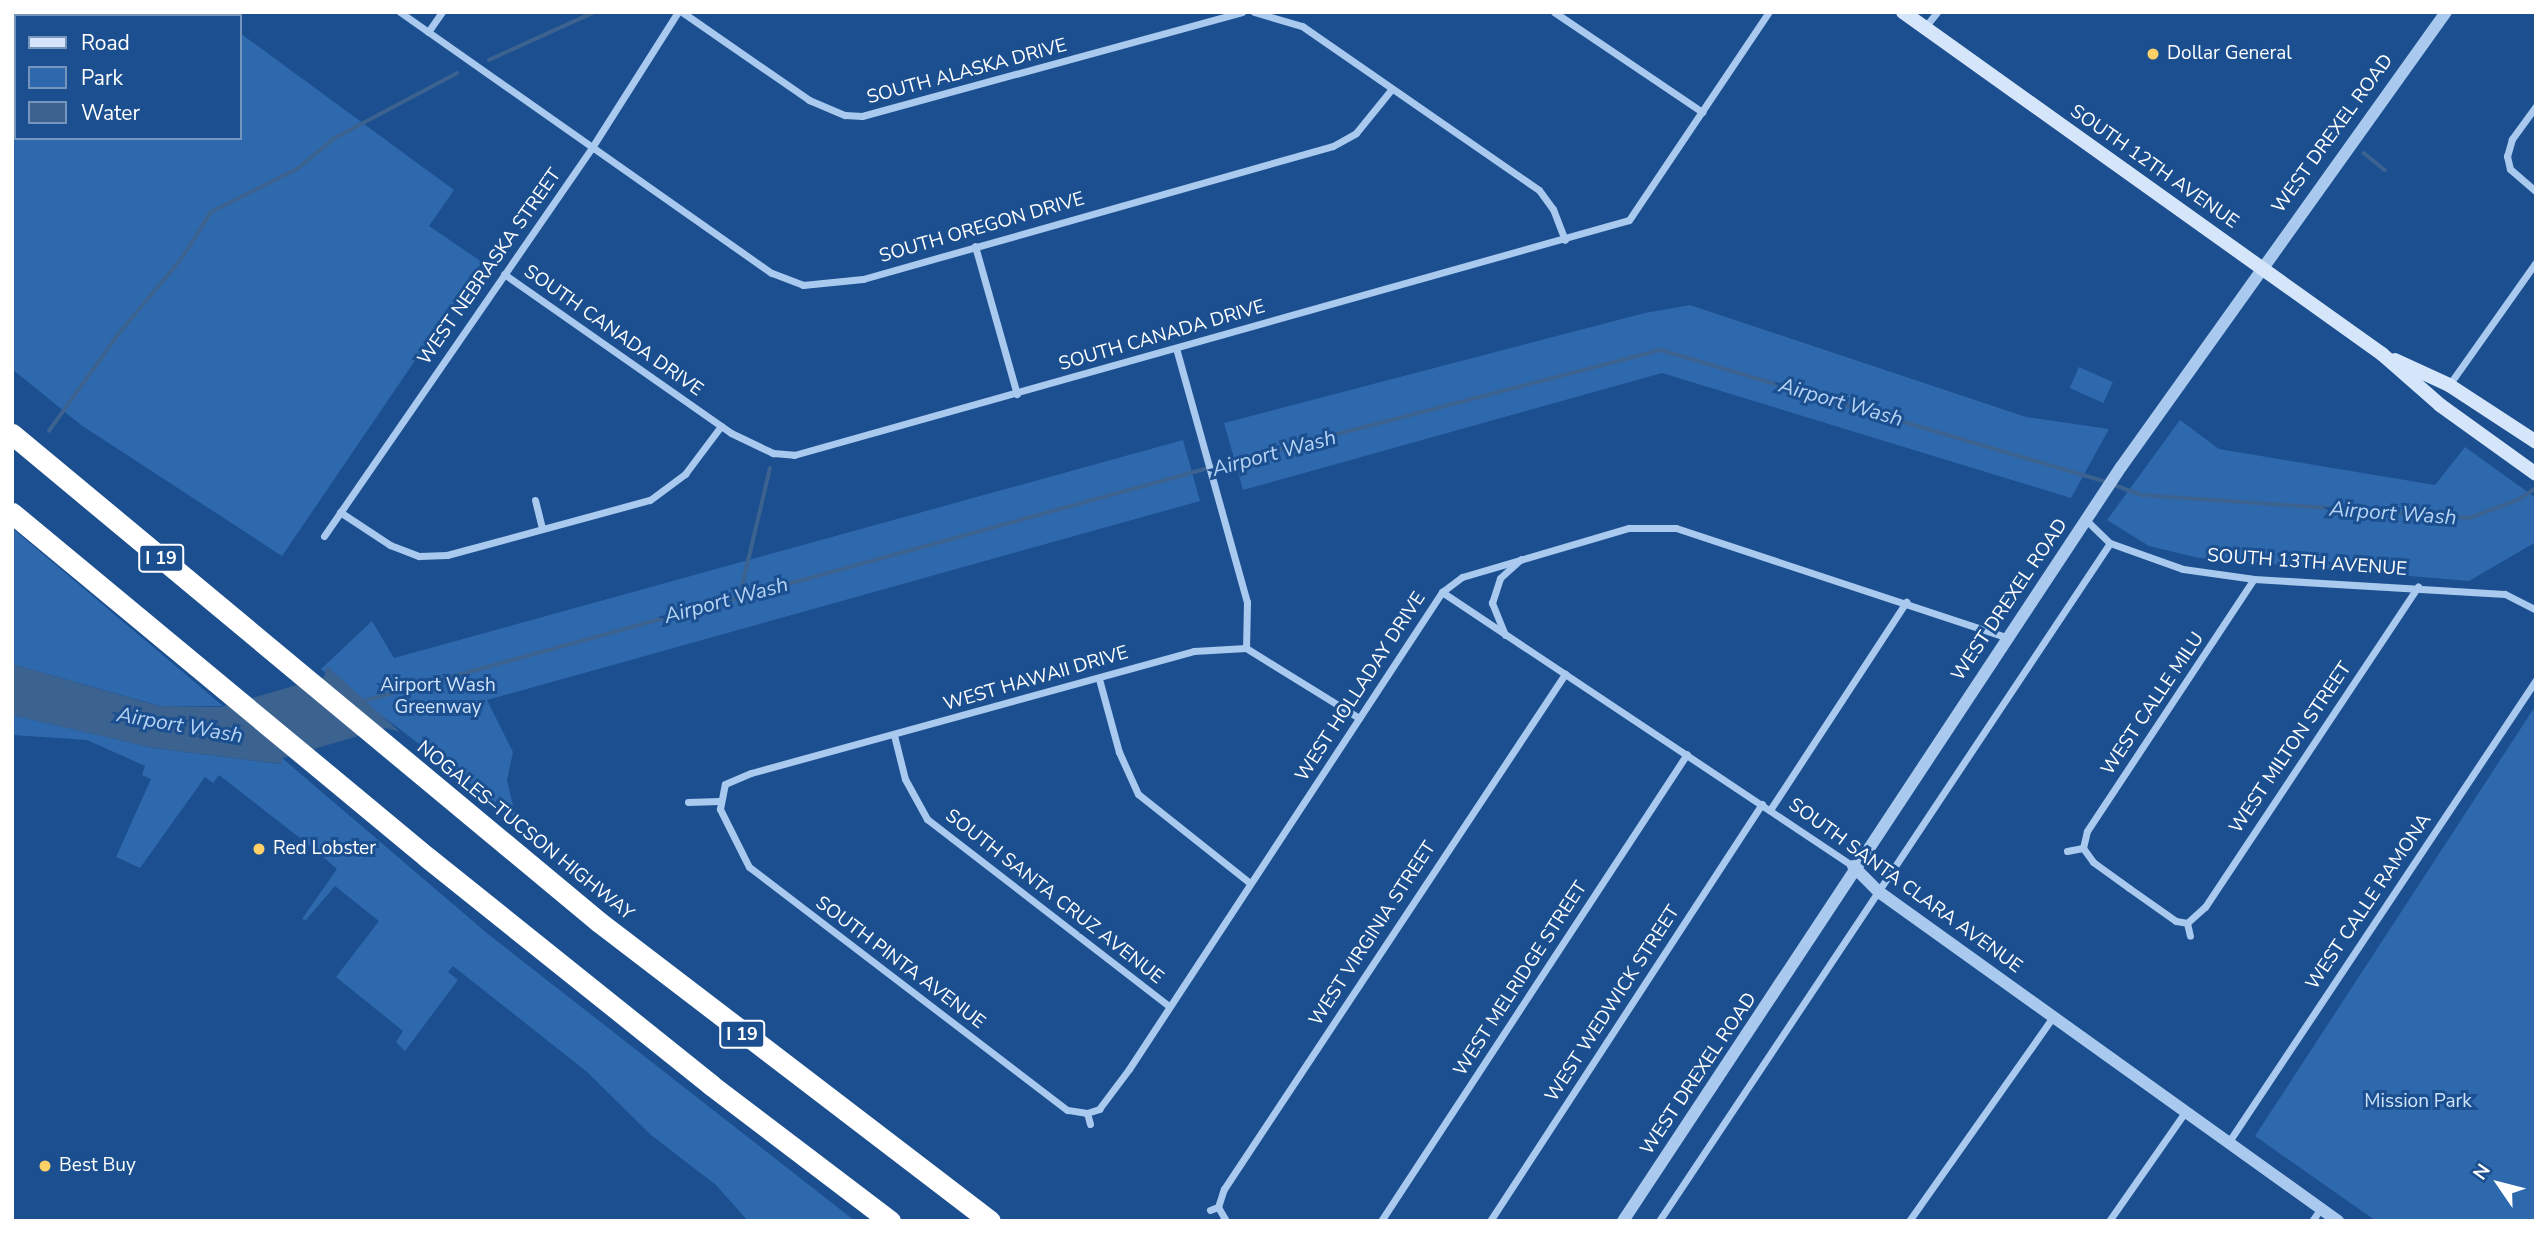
<!DOCTYPE html>
<html>
<head>
<meta charset="utf-8">
<style>
  body { margin:0 }
  #map { position:relative; width:2548px; height:1233px; overflow:hidden; background:#1b4f8f; font-family:"Nunito Sans",sans-serif }
  div>[style] { position:absolute }
  .green>* { inset:0; background:#2e69ad; transform-origin:0 0 }
  .water>* { inset:0; background:#3c6290 }
  .stream>* { height:3.5px; margin:-1.75px; padding:0 1.75px; transform-origin:1.75px; border-radius:1.75px; background:#3c6290 }
  .minor>* { height:7px; margin:-3.5px; padding:0 3.5px; transform-origin:3.5px; border-radius:3.5px; background:#a9c9ee }
  .tertiary>* { height:12px; margin:-6px; padding:0 6px; transform-origin:6px; border-radius:6px; background:#a9c9ee }
  .secondary>* { height:14px; margin:-7px; padding:0 7px; transform-origin:7px; border-radius:7px; background:#d6e6fa }
  .motorway>* { height:21px; margin:-10.5px; padding:0 10.5px; transform-origin:10.5px; border-radius:10.5px; background:#fff }
  .dots>* { width:19px; height:19px; translate:-50% -50%; box-sizing:border-box; border:4px solid #1b4f8f; border-radius:50% }
  span { translate:-50% -50%; white-space:nowrap; text-align:center; line-height:1.15; -webkit-text-stroke:6px #1b4f8f; paint-order:stroke }
  .shield-label span { padding:2px 5px; background:#1b4f8f; border:2px solid; border-radius:5px; -webkit-text-stroke-width:0 }
  .shield-label { font-size:18px; color:#fff; font-weight:700 }
  .poi-label { font-size:19px; color:#fff }
  .left { translate:0 -50%; text-align:left }
  .street-label { font-size:19px; color:#fff }
  .park-label { font-size:19px; color:#cfe3fa }
  .water-label { font-size:21px; color:#b5d3f5; font-style:italic }
  .frame { position:absolute; inset:0; border:14px solid #fff; pointer-events:none }
  .legend { position:absolute; left:14px; top:14px; width:228px; height:126px; box-sizing:border-box; background:#1b4f8f; border:2px solid #7695bc; margin:0; padding:9px 12px; list-style:none; font-size:21px; color:#fff }
  .legend li { display:flex; align-items:center; gap:14px; height:35px }
  .legend b { width:35px; border:2px solid #7695bc }
  .north { position:absolute; left:2464px; top:1149px; width:70px; height:70px; -webkit-text-stroke:5px #1b4f8f; paint-order:stroke; rotate:305deg; font-size:19px; font-weight:700; line-height:28px; text-align:center; color:#fff }
  .north::after { content:''; display:block; margin:auto; width:24px; height:32px; background:#fff; clip-path:polygon(50% 0,100% 100%,50% 72%,0 100%) }
</style>
</head>
<body>
<div id="map">
  <div class="green">
    <div style="clip-path:polygon(12px 12px,215px 16px,16px 16px,16px 138px,240px 138px,240px 33px,454px 190px,429px 226px,482px 262px,282px 556px,81px 425px,12px 369px)"></div>
    <div style="clip-path:polygon(1690px 305px,2026px 417px,2109px 429px,2071px 498px,1662px 373px,1243px 490px,1224px 423px,1645px 313px)"></div>
    <div style="left:2079px;top:367px;width:37px;height:23px;rotate:24deg"></div>
    <div style="clip-path:polygon(2180px 420px,2219px 449px,2435px 485px,2465px 447px,2536px 498px,2536px 542px,2469px 581px,2199px 558px,2149px 546px,2107px 520px)"></div>
    <div style="clip-path:polygon(1183px 440px,1200px 501px,487px 700px,513px 752px,507px 780px,516px 818px,321px 669px,372px 621px,394px 658px)"></div>
    <div style="clip-path:polygon(12px 528px,223px 706px,160px 706px,12px 664px)"></div>
    <div style="clip-path:polygon(2536px 705px,2536px 1221px,2376px 1221px,2255px 1136px)"></div>
    <div style="clip-path:polygon(12px 715px,153px 748px,280px 764px,282px 758px,488px 934px,855px 1221px,748px 1221px,716px 1185px,651px 1135px,586px 1071px,453px 966px,448px 972px,458px 980px,405px 1051px,396px 1042px,403px 1031px,336px 977px,379px 921px,335px 886px,306px 920px,302px 919px,337px 869px,314px 849px,219px 775px,213px 783px,205px 777px,140px 868px,116px 857px,151px 779px,142px 775px,145px 766px,87px 740px,12px 735px)"></div>
  </div>
  <div class="water">
    <div style="clip-path:polygon(12px 664px,159px 706px,221px 707px,324px 677px,327px 666px,400px 732px,386px 728px,283px 758px,281px 764px,153px 748px,12px 715px)"></div>
  </div>
  <div class="stream">
    <div style="left:489px;top:60px;width:116px;rotate:-24.4deg"></div>
    <div style="left:2364px;top:153px;width:27px;rotate:39deg"></div>
    <div style="left:49px;top:431px;width:122px;rotate:-54.4deg"></div>
    <div style="left:120px;top:332px;width:97px;rotate:-50deg"></div>
    <div style="left:182px;top:258px;width:54px;rotate:-57.8deg"></div>
    <div style="left:211px;top:212px;width:96px;rotate:-26.6deg"></div>
    <div style="left:297px;top:169px;width:49px;rotate:-39.2deg"></div>
    <div style="left:335px;top:138px;width:138px;rotate:-28deg"></div>
    <div style="left:2114px;top:485px;width:30px;rotate:20deg"></div>
    <div style="left:2142px;top:495px;width:329px;rotate:4deg"></div>
    <div style="left:2470px;top:518px;width:53px;rotate:-20.8deg"></div>
    <div style="left:2520px;top:499px;width:19px;rotate:-35deg"></div>
    <div style="left:740px;top:595px;width:130px;rotate:-76.7deg"></div>
    <div style="left:360px;top:702px;width:911px;rotate:-15.41deg"></div>
    <div style="left:1238px;top:460px;width:437px;rotate:-14.6deg"></div>
    <div style="left:1661px;top:350px;width:465px;rotate:16.5deg"></div>
  </div>
  <div class="minor">
    <div style="left:400px;top:12px;width:454px;rotate:35.1deg"></div>
    <div style="left:772px;top:273px;width:33px;rotate:21deg"></div>
    <div style="left:803px;top:285px;width:60px;rotate:-5.7deg"></div>
    <div style="left:863px;top:279px;width:488px;rotate:-15.8deg"></div>
    <div style="left:1333px;top:146px;width:26px;rotate:-29deg"></div>
    <div style="left:1356px;top:133px;width:55px;rotate:-50.9deg"></div>
    <div style="left:682px;top:12px;width:155px;rotate:34.7deg"></div>
    <div style="left:809px;top:100px;width:39px;rotate:23deg"></div>
    <div style="left:845px;top:115px;width:17px;rotate:3deg"></div>
    <div style="left:862px;top:116px;width:394px;rotate:-15.3deg"></div>
    <div style="left:1254px;top:12px;width:50px;rotate:16.3deg"></div>
    <div style="left:1302px;top:26px;width:288px;rotate:34.7deg"></div>
    <div style="left:1539px;top:190px;width:24px;rotate:54deg"></div>
    <div style="left:1553px;top:209px;width:33px;rotate:69deg"></div>
    <div style="left:1554px;top:12px;width:179px;rotate:34deg"></div>
    <div style="left:1925px;top:27px;width:19px;rotate:-51deg"></div>
    <div style="left:428px;top:32px;width:24px;rotate:-55deg"></div>
    <div style="left:2536px;top:106px;width:41px;rotate:126deg"></div>
    <div style="left:2512px;top:139px;width:18px;rotate:106deg"></div>
    <div style="left:2507px;top:156px;width:13px;rotate:77deg"></div>
    <div style="left:2510px;top:169px;width:35px;rotate:41deg"></div>
    <div style="left:975px;top:246px;width:154px;rotate:74.2deg"></div>
    <div style="left:504px;top:274px;width:277px;rotate:35deg"></div>
    <div style="left:731px;top:433px;width:47px;rotate:25.5deg"></div>
    <div style="left:773px;top:453px;width:21px;rotate:5deg"></div>
    <div style="left:794px;top:455px;width:867px;rotate:-15.72deg"></div>
    <div style="left:1629px;top:220px;width:251px;rotate:-56.1deg"></div>
    <div style="left:1176px;top:348px;width:264px;rotate:74.4deg"></div>
    <div style="left:1247px;top:602px;width:46px;rotate:91.2deg"></div>
    <div style="left:2449px;top:385px;width:151px;rotate:-54.7deg"></div>
    <div style="left:535px;top:500px;width:29px;rotate:76deg"></div>
    <div style="left:340px;top:512px;width:60px;rotate:33.4deg"></div>
    <div style="left:390px;top:545px;width:31px;rotate:21deg"></div>
    <div style="left:419px;top:556px;width:28px;rotate:-2deg"></div>
    <div style="left:447px;top:555px;width:210px;rotate:-15.2deg"></div>
    <div style="left:650px;top:500px;width:44px;rotate:-36.6deg"></div>
    <div style="left:685px;top:474px;width:60px;rotate:-53.1deg"></div>
    <div style="left:2086px;top:520px;width:33px;rotate:44deg"></div>
    <div style="left:2110px;top:543px;width:77px;rotate:19.6deg"></div>
    <div style="left:2183px;top:569px;width:72px;rotate:8deg"></div>
    <div style="left:2254px;top:579px;width:251px;rotate:3.4deg"></div>
    <div style="left:2505px;top:594px;width:35px;rotate:27deg"></div>
    <div style="left:324px;top:536px;width:470px;rotate:-55.4deg"></div>
    <div style="left:591px;top:149px;width:162px;rotate:-57.6deg"></div>
    <div style="left:1442px;top:592px;width:494px;rotate:33.7deg"></div>
    <div style="left:1505px;top:635px;width:35px;rotate:-112deg"></div>
    <div style="left:1492px;top:603px;width:26px;rotate:-72deg"></div>
    <div style="left:1500px;top:578px;width:28px;rotate:-42deg"></div>
    <div style="left:1099px;top:679px;width:76px;rotate:74.7deg"></div>
    <div style="left:1119px;top:752px;width:46px;rotate:65.7deg"></div>
    <div style="left:1138px;top:794px;width:143px;rotate:38.5deg"></div>
    <div style="left:894px;top:735px;width:45px;rotate:76deg"></div>
    <div style="left:905px;top:779px;width:46px;rotate:61.2deg"></div>
    <div style="left:927px;top:819px;width:304px;rotate:37.7deg"></div>
    <div style="left:688px;top:802px;width:32px;rotate:-2deg"></div>
    <div style="left:1770px;top:810px;width:249px;rotate:-56.8deg"></div>
    <div style="left:2083px;top:848px;width:17px;rotate:-77deg"></div>
    <div style="left:2087px;top:831px;width:302px;rotate:-56.5deg"></div>
    <div style="left:2083px;top:848px;width:17px;rotate:54deg"></div>
    <div style="left:2093px;top:862px;width:44px;rotate:35.8deg"></div>
    <div style="left:2129px;top:888px;width:57px;rotate:35.1deg"></div>
    <div style="left:2176px;top:921px;width:11px;rotate:10deg"></div>
    <div style="left:2067px;top:851px;width:16px;rotate:-11deg"></div>
    <div style="left:2187px;top:923px;width:24px;rotate:-42deg"></div>
    <div style="left:2205px;top:907px;width:385px;rotate:-56.4deg"></div>
    <div style="left:2187px;top:923px;width:13px;rotate:77deg"></div>
    <div style="left:1087px;top:1113px;width:13px;rotate:-18deg"></div>
    <div style="left:1099px;top:1109px;width:50px;rotate:-53.1deg"></div>
    <div style="left:1129px;top:1069px;width:571px;rotate:-56.73deg"></div>
    <div style="left:1442px;top:592px;width:25px;rotate:-37deg"></div>
    <div style="left:1462px;top:577px;width:174px;rotate:-16.4deg"></div>
    <div style="left:1629px;top:528px;width:47px"></div>
    <div style="left:1676px;top:528px;width:350px;rotate:18.3deg"></div>
    <div style="left:1090px;top:1124px;width:11px;rotate:-105deg"></div>
    <div style="left:1087px;top:1113px;width:20px;rotate:-171deg"></div>
    <div style="left:1067px;top:1110px;width:400px;rotate:-142.6deg"></div>
    <div style="left:749px;top:867px;width:65px;rotate:-116.6deg"></div>
    <div style="left:720px;top:809px;width:25px;rotate:-79deg"></div>
    <div style="left:725px;top:784px;width:28px;rotate:-23deg"></div>
    <div style="left:751px;top:773px;width:459px;rotate:-15.4deg"></div>
    <div style="left:1194px;top:651px;width:52px;rotate:-3.3deg"></div>
    <div style="left:1246px;top:648px;width:133px;rotate:31.8deg"></div>
    <div style="left:2228px;top:1143px;width:556px;rotate:-56.37deg"></div>
    <div style="left:1218px;top:1207px;width:16px;rotate:60deg"></div>
    <div style="left:1210px;top:1210px;width:9px;rotate:-21deg"></div>
    <div style="left:1218px;top:1207px;width:19px;rotate:-72deg"></div>
    <div style="left:1224px;top:1189px;width:618px;rotate:-56.49deg"></div>
    <div style="left:1381px;top:1221px;width:558px;rotate:-56.77deg"></div>
    <div style="left:1490px;top:1221px;width:498px;rotate:-56.9deg"></div>
    <div style="left:1659px;top:1221px;width:814px;rotate:-56.37deg"></div>
    <div style="left:1909px;top:1221px;width:248px;rotate:-54.8deg"></div>
    <div style="left:2109px;top:1221px;width:133px;rotate:-55.1deg"></div>
    <div style="left:2312px;top:1221px;width:16px;rotate:-55deg"></div>
  </div>
  <div class="tertiary">
    <div style="left:1853px;top:866px;width:37px;rotate:45deg"></div>
    <div style="left:1879px;top:892px;width:565px;rotate:35.63deg"></div>
    <div style="left:1623px;top:1221px;width:904px;rotate:-56.56deg"></div>
    <div style="left:2121px;top:467px;width:559px;rotate:-54.46deg"></div>
  </div>
  <div class="secondary">
    <div style="left:1903px;top:12px;width:589px;rotate:35.53deg"></div>
    <div style="left:2382px;top:354px;width:77px;rotate:41.3deg"></div>
    <div style="left:2440px;top:405px;width:118px;rotate:35.7deg"></div>
    <div style="left:2395px;top:360px;width:60px;rotate:24.8deg"></div>
    <div style="left:2449px;top:385px;width:104px;rotate:33.2deg"></div>
  </div>
  <div class="motorway">
    <div style="left:12px;top:434px;width:763px;rotate:39.74deg"></div>
    <div style="left:599px;top:922px;width:492px;rotate:37.4deg"></div>
    <div style="left:12px;top:513px;width:540px;rotate:39.67deg"></div>
    <div style="left:428px;top:858px;width:363px;rotate:38.7deg"></div>
    <div style="left:711px;top:1085px;width:225px;rotate:37.2deg"></div>
  </div>
  <div class="dots">
    <div style="left:2153px;top:54px;background:#ffd166"></div>
    <div style="left:259px;top:849px;background:#ffd166"></div>
    <div style="left:45px;top:1166px;background:#ffd166"></div>
  </div>
  <div class="shield-label">
    <span style="left:161px;top:558px">I 19</span>
    <span style="left:742px;top:1034px">I 19</span>
  </div>
  <div class="poi-label">
    <span class="left" style="left:2167px;top:54px">Dollar General</span>
    <span class="left" style="left:273px;top:849px">Red Lobster</span>
    <span class="left" style="left:59px;top:1166px">Best Buy</span>
  </div>
  <div class="street-label">
    <span style="left:967px;top:72px;rotate:-15deg">SOUTH ALASKA DRIVE</span>
    <span style="left:2333px;top:134px;rotate:-54deg">WEST DREXEL ROAD</span>
    <span style="left:2154px;top:167px;rotate:35deg">SOUTH 12TH AVENUE</span>
    <span style="left:982px;top:228px;rotate:-16deg">SOUTH OREGON DRIVE</span>
    <span style="left:490px;top:267px;rotate:-55deg">WEST NEBRASKA STREET</span>
    <span style="left:613px;top:331px;rotate:35deg">SOUTH CANADA DRIVE</span>
    <span style="left:1162px;top:336px;rotate:-16deg">SOUTH CANADA DRIVE</span>
    <span style="left:2307px;top:563px;rotate:4deg">SOUTH 13TH AVENUE</span>
    <span style="left:2010px;top:600px;rotate:-56deg">WEST DREXEL ROAD</span>
    <span style="left:1036px;top:679px;rotate:-16deg">WEST HAWAII DRIVE</span>
    <span style="left:1361px;top:687px;rotate:-57deg">WEST HOLLADAY DRIVE</span>
    <span style="left:2153px;top:704px;rotate:-56deg">WEST CALLE MILU</span>
    <span style="left:2291px;top:748px;rotate:-56deg">WEST MILTON STREET</span>
    <span style="left:525px;top:831px;rotate:39deg">NOGALES–TUCSON HIGHWAY</span>
    <span style="left:1905px;top:886px;rotate:36deg">SOUTH SANTA CLARA AVENUE</span>
    <span style="left:1054px;top:897px;rotate:38deg">SOUTH SANTA CRUZ AVENUE</span>
    <span style="left:2369px;top:902px;rotate:-56deg">WEST CALLE RAMONA</span>
    <span style="left:1373px;top:934px;rotate:-57deg">WEST VIRGINIA STREET</span>
    <span style="left:900px;top:963px;rotate:37deg">SOUTH PINTA AVENUE</span>
    <span style="left:1521px;top:979px;rotate:-57deg">WEST MELRIDGE STREET</span>
    <span style="left:1613px;top:1004px;rotate:-57deg">WEST WEDWICK STREET</span>
    <span style="left:1699px;top:1074px;rotate:-56deg">WEST DREXEL ROAD</span>
  </div>
  <div class="park-label">
    <span style="left:438px;top:697px">Airport Wash<br>Greenway</span>
    <span style="left:2418px;top:1102px">Mission Park</span>
  </div>
  <div class="water-label">
    <span style="left:1841px;top:402px;rotate:16deg">Airport Wash</span>
    <span style="left:1274px;top:453px;rotate:-15deg">Airport Wash</span>
    <span style="left:2393px;top:513px;rotate:4deg">Airport Wash</span>
    <span style="left:726px;top:600px;rotate:-15deg">Airport Wash</span>
    <span style="left:180px;top:725px;rotate:10deg">Airport Wash</span>
  </div>
  <div class="frame"></div>
  <ul class="legend">
  <li><b style="height:9px;background:#d6e6fa"></b>Road</li>
  <li><b style="height:19px;background:#2e69ad"></b>Park</li>
  <li><b style="height:19px;background:#3c6290"></b>Water</li>
  </ul>
  <div class="north">N</div>
</div>
</body>
</html>
